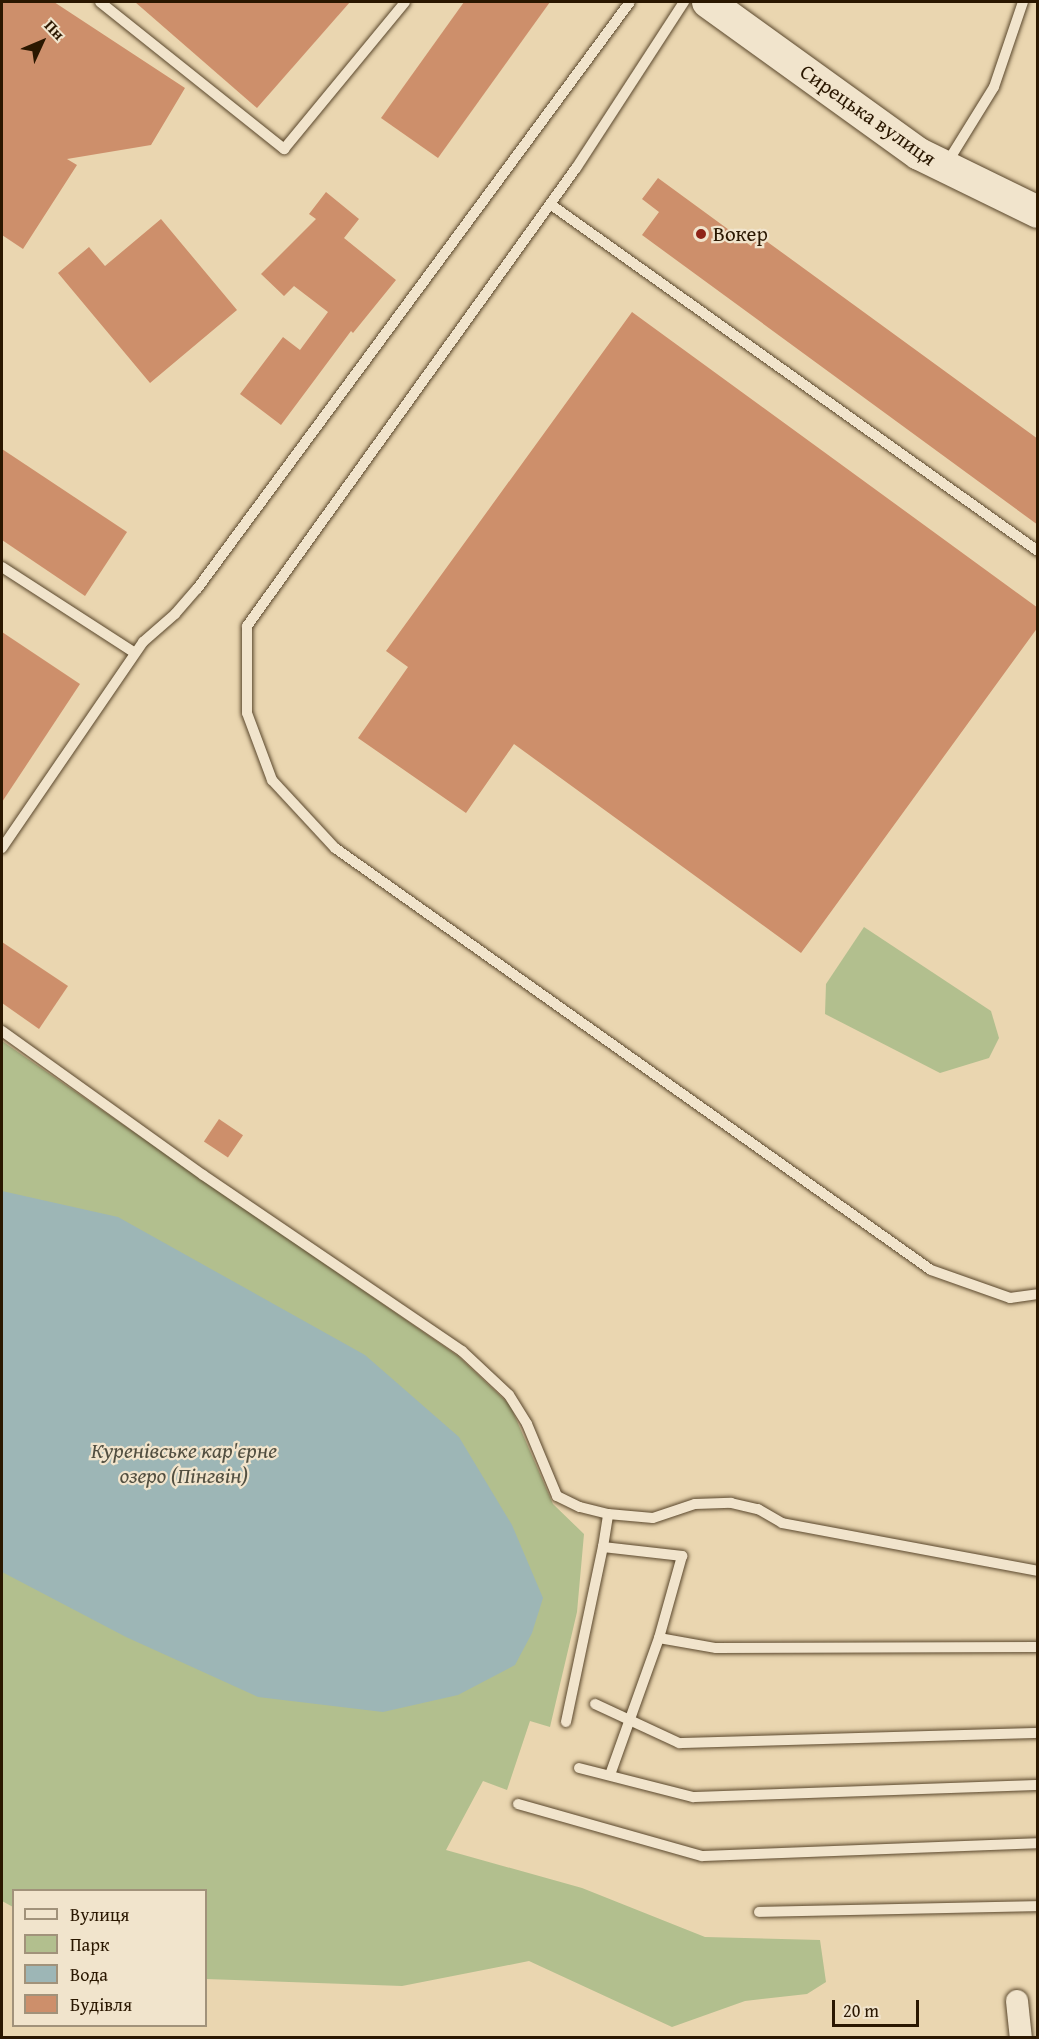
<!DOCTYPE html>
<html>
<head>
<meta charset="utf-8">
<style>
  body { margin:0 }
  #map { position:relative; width:1039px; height:2039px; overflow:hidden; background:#ead6b0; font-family:"Gentium Book Plus",serif }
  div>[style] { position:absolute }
  .green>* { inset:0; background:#b2bf8e }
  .water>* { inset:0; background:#9db6b6 }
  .building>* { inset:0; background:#cd8f6b; transform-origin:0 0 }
  .roads { filter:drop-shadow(0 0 2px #5a472c) drop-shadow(0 0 2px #5a472c) }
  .lane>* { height:10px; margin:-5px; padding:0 5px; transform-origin:5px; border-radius:5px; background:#f1e4cc }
  .street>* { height:22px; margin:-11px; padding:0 11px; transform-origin:11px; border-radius:11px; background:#f1e4cc }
  .secondary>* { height:32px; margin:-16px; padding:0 16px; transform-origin:16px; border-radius:16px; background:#f1e4cc }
  .dots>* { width:16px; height:16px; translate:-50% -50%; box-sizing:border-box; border:3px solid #f1e4cc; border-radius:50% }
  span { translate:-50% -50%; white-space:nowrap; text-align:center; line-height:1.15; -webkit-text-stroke:4.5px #f1e4cc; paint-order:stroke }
  .street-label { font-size:21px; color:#2a1700 }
  .poi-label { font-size:21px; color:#2a1700 }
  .left { translate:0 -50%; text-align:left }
  .water-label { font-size:22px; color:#524f40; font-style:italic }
  .frame { position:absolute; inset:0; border:3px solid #2a1700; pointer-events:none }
  .legend { position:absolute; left:12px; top:1889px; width:195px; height:138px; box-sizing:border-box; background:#f1e4cc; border:2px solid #a1927a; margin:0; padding:8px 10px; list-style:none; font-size:18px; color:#2a1700 }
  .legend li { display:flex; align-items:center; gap:12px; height:30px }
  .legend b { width:30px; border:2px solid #a1927a }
  .north { position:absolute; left:12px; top:12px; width:60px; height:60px; -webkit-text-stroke:4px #f1e4cc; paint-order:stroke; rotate:46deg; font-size:16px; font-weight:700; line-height:24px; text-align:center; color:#2a1700 }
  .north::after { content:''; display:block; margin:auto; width:21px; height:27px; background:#2a1700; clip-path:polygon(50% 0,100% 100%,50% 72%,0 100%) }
  .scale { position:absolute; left:832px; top:2000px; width:87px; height:27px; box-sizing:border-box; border:3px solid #2a1700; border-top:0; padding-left:8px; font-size:18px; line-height:21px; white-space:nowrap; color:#2a1700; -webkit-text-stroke:4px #f1e4cc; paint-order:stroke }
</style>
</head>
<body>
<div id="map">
  <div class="green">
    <div style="clip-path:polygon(864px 927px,991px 1011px,999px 1038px,989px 1058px,940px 1073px,825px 1014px,826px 984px)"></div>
    <div style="clip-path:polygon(2px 1041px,458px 1356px,510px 1405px,553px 1504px,584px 1534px,577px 1612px,550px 1727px,530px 1721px,507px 1790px,483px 1781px,446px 1850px,582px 1888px,705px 1937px,820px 1940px,826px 1982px,807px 1994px,745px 2001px,672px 2027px,529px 1961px,402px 1986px,206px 1979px,206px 1890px,14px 1890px,13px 1907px,2px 1901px)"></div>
  </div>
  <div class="water">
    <div style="clip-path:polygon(2px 1191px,118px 1217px,365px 1355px,459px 1437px,512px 1525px,543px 1598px,532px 1633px,515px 1665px,458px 1695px,383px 1712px,258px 1697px,126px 1637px,2px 1572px)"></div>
  </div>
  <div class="building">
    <div style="clip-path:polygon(2px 2px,54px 2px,185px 88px,151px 145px,67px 159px,77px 165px,23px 249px,2px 235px)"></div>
    <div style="clip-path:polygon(135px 2px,350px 2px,257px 108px)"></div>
    <div style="clip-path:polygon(464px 2px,550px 2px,438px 158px,381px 118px)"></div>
    <div style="clip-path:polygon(658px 178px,751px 246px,758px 235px,1038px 439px,1038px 525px,642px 235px,659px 212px,642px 199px)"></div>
    <div style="clip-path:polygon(326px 192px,359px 219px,344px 238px,396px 280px,353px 333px,351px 331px,281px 425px,240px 394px,283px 337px,300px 350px,328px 312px,294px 286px,284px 296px,261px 274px,316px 219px,309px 214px)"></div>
    <div style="clip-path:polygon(161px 219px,237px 310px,150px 383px,58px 273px,89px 247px,105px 266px)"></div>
    <div style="clip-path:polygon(632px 312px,1038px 608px,1038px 627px,801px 953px,514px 744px,466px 813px,358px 738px,408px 667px,386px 651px)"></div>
    <div style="clip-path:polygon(2px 449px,127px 532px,85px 596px,2px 540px)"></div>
    <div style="clip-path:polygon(2px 632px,80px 684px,2px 802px)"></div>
    <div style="clip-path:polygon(2px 942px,68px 986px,39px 1029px,2px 1003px)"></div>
    <div style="left:219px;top:1119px;width:29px;height:27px;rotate:34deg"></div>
  </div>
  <div class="roads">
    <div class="lane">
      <div style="left:100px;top:2px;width:236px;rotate:38.6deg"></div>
      <div style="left:284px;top:149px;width:190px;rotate:-50.5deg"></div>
      <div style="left:684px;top:2px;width:198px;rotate:123deg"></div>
      <div style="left:576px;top:168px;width:564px;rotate:125.69deg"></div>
      <div style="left:247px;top:626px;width:87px;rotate:90deg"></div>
      <div style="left:247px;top:713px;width:72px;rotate:69.5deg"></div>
      <div style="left:272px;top:780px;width:93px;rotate:47.2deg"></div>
      <div style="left:335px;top:848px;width:730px;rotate:35.3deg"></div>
      <div style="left:931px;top:1270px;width:84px;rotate:19.5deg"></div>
      <div style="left:1010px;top:1298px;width:28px;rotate:-8deg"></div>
      <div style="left:947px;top:163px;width:89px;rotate:-58.3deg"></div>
      <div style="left:994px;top:87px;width:90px;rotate:-71.2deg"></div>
      <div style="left:550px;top:204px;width:599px;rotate:35.42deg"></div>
      <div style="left:2px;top:567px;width:158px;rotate:32.9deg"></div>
      <div style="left:2px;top:848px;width:250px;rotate:-55.6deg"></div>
      <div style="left:143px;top:642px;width:43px;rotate:-41.2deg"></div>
      <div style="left:175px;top:614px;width:33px;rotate:-49deg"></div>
      <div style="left:197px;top:589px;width:729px;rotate:-53.59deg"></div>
      <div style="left:2px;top:1031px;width:247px;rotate:35.6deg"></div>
      <div style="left:203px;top:1175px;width:313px;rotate:34.2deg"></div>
      <div style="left:462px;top:1351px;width:64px;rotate:43.1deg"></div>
      <div style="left:509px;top:1395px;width:34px;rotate:58deg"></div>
      <div style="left:527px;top:1424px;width:78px;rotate:67.4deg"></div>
      <div style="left:557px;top:1496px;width:25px;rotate:26deg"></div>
      <div style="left:580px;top:1507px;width:29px;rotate:14deg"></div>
      <div style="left:608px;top:1514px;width:45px;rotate:5.1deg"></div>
      <div style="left:653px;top:1518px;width:44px;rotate:-18.4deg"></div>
      <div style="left:695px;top:1504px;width:36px;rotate:-2deg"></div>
      <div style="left:731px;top:1503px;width:28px;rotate:13deg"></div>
      <div style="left:758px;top:1509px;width:28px;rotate:30deg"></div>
      <div style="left:782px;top:1523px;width:260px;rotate:10.6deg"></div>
      <div style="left:603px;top:1547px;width:33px;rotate:-81deg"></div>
      <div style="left:659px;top:1638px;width:58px;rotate:10deg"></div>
      <div style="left:716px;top:1648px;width:322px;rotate:-0.2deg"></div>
      <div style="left:595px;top:1704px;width:93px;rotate:24.9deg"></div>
      <div style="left:679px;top:1743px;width:359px;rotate:-1.6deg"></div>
      <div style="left:566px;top:1722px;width:179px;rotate:-78.1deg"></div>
      <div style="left:603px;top:1547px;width:80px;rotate:6.5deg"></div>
      <div style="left:682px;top:1556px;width:85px;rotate:105.7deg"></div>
      <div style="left:659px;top:1638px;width:145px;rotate:109.7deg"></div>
      <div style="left:579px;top:1768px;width:118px;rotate:14.3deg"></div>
      <div style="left:693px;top:1797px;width:345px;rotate:-2deg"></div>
      <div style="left:518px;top:1804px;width:191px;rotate:15.8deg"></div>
      <div style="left:702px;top:1856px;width:336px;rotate:-2.2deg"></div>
      <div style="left:759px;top:1912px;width:279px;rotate:-1.2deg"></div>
    </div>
    <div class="street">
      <div style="left:1017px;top:2001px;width:37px;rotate:84deg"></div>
    </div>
    <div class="secondary">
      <div style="left:708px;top:2px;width:260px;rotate:35.8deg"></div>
      <div style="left:919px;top:154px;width:132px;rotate:26deg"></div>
    </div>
  </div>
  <div class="dots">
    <div style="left:701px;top:234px;background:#8f2418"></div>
  </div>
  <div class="street-label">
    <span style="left:868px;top:115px;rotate:35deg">Сирецька вулиця</span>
  </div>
  <div class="poi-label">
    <span class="left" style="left:713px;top:234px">Вокер</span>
  </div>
  <div class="water-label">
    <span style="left:184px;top:1463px">Куренівське кар'єрне<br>озеро (Пінгвін)</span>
  </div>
  <div class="frame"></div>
  <ul class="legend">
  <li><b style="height:8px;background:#f1e4cc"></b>Вулиця</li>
  <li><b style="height:16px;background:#b2bf8e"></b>Парк</li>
  <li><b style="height:16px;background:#9db6b6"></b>Вода</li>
  <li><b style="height:16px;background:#cd8f6b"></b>Будівля</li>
  </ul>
  <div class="north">Пн</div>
  <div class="scale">20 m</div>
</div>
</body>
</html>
